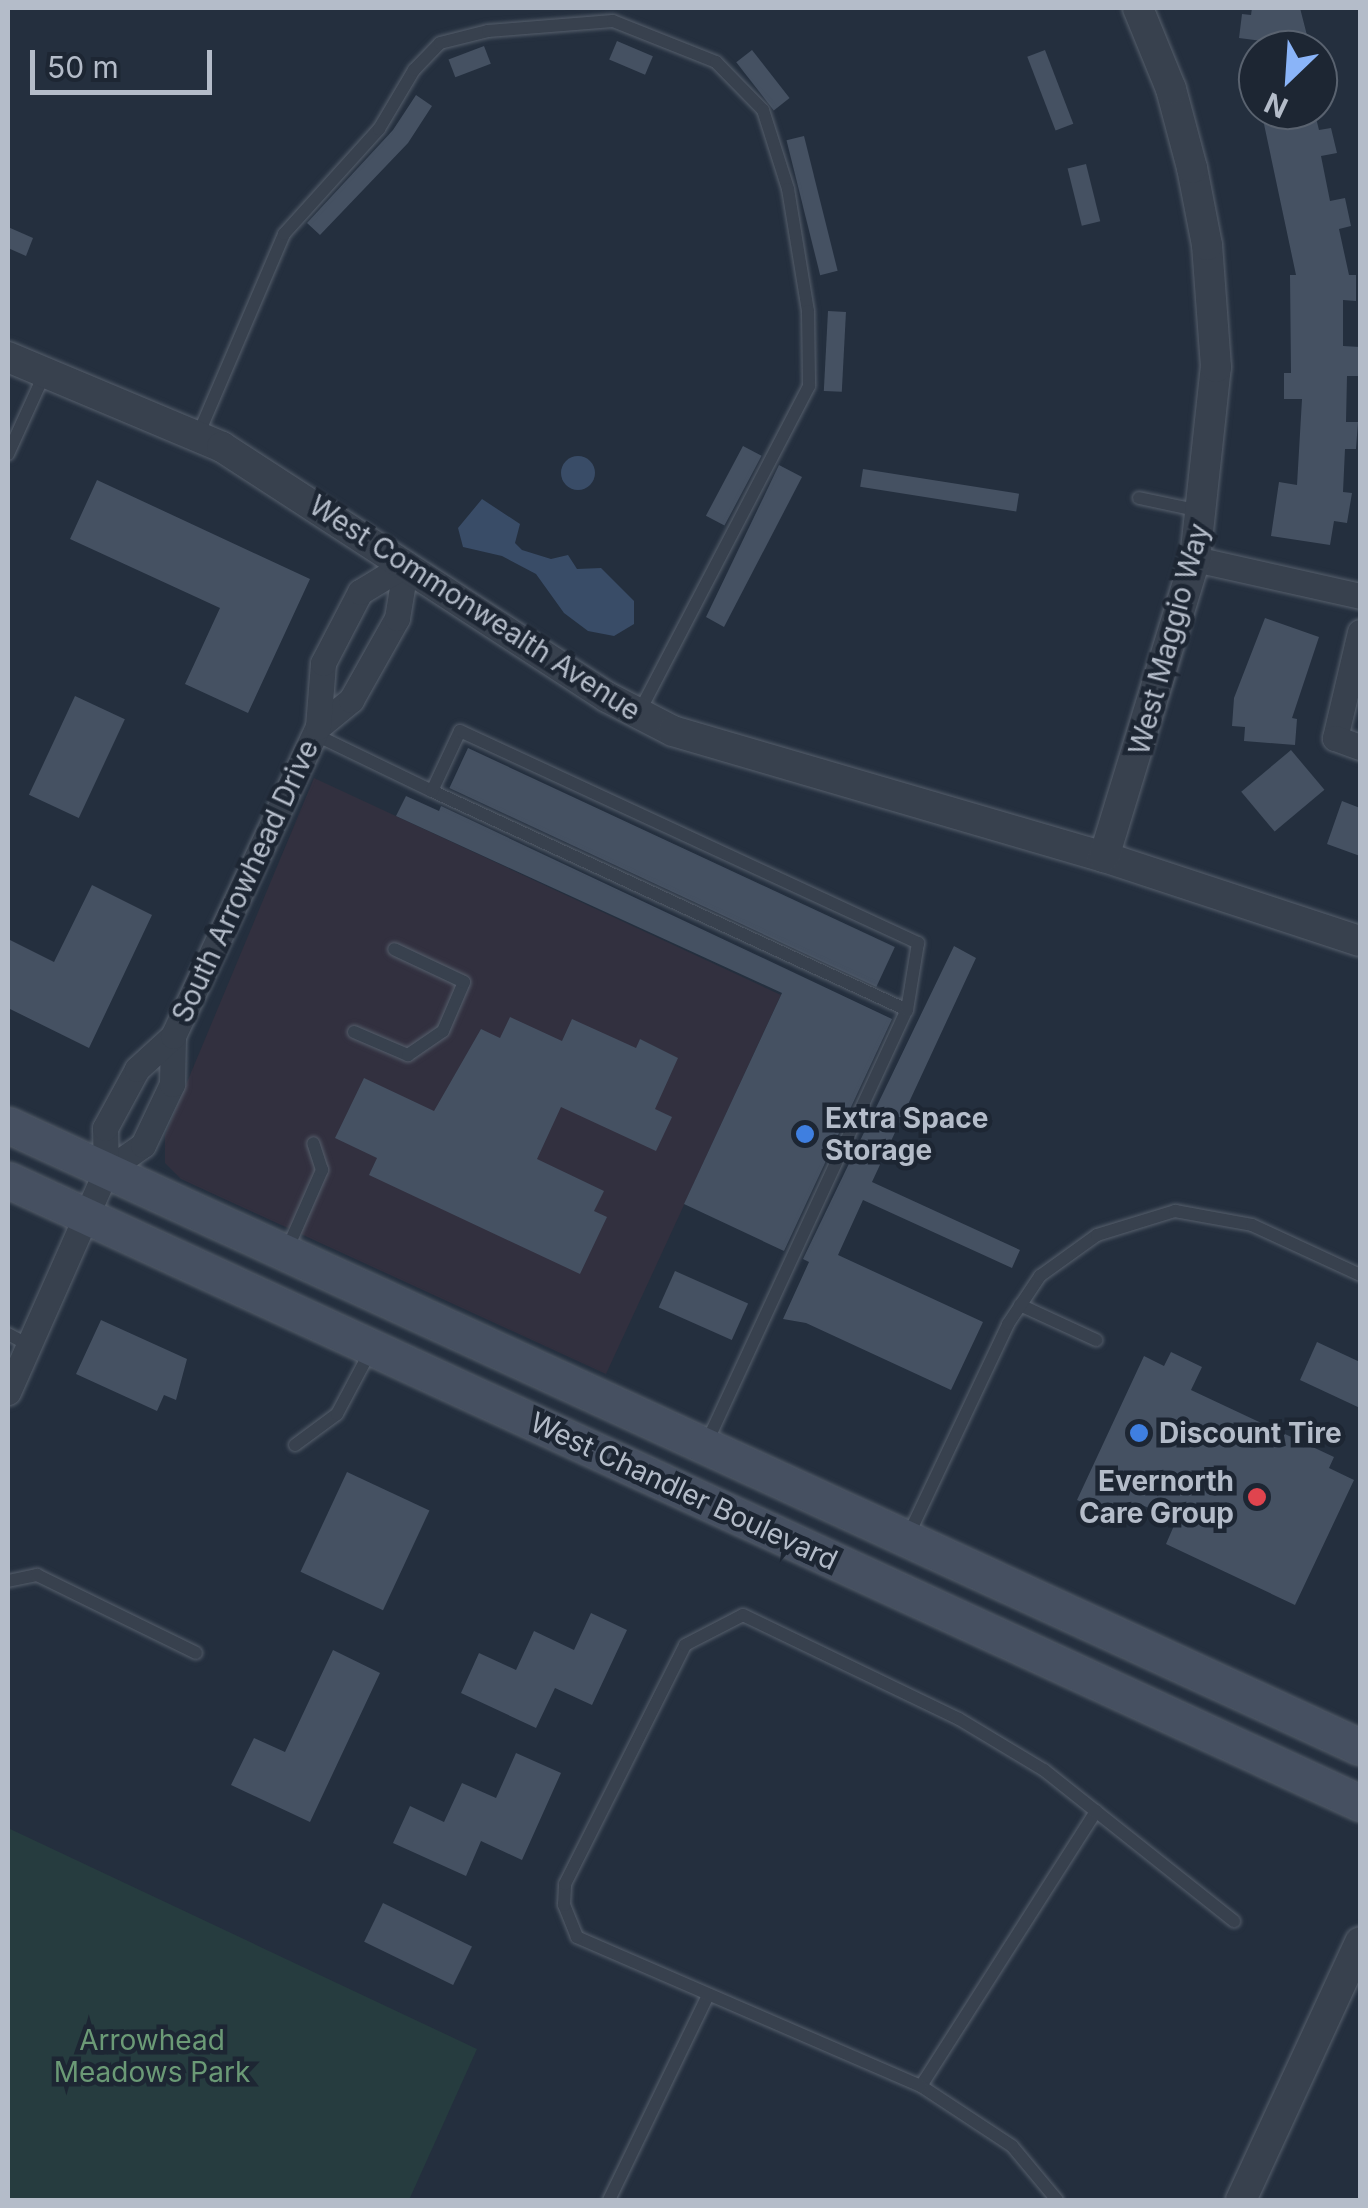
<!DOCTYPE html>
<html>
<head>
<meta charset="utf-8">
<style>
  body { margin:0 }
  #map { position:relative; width:1368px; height:2208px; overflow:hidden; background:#242f3e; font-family:Inter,sans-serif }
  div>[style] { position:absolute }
  .medical>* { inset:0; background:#32303f }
  .green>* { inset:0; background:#263c3f }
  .water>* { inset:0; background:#394c67 }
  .round { border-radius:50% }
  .building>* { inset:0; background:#455162; transform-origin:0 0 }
  .roads { filter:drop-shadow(0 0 2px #565f6c) drop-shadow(0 0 2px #565f6c) }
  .service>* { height:12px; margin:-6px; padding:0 6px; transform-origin:6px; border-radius:6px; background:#38414e }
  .minor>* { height:25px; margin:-12.5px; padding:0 12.5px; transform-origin:12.5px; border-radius:12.5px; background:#38414e }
  .tertiary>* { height:30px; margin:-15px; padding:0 15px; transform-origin:15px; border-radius:15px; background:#38414e }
  .secondary>* { height:35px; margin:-17.5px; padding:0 17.5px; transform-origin:17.5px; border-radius:17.5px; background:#465061 }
  .dots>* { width:28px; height:28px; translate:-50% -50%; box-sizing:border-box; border:5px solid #1d2633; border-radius:50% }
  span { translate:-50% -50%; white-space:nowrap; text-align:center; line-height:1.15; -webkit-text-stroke:9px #1d2633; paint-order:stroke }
  .street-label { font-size:28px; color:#b4bcc9 }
  .poi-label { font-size:28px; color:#b4bcc9; font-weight:700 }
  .left { translate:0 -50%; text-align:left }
  .right { translate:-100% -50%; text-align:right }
  .park-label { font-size:28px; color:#6b9a76 }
  .frame { position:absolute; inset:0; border:10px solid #b4bcc9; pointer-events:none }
  .north { position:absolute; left:1238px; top:30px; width:100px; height:100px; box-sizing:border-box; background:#1d2633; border:2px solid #59626f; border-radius:50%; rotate:205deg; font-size:28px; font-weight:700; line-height:40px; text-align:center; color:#b4bcc9 }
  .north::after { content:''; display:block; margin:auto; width:35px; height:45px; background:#8ab4f8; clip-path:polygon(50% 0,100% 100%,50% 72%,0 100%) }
  .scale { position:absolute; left:30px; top:50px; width:182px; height:45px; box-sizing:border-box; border:5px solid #b4bcc9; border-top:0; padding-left:12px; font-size:30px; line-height:35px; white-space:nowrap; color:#b4bcc9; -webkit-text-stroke:8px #1d2633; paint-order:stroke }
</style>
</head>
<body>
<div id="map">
  <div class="medical">
    <div style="clip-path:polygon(314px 778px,781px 995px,606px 1374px,181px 1179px,165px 1163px,165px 1135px)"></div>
  </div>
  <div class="green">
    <div style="clip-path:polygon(8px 1828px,477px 2049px,409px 2200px,8px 2200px)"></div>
  </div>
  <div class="water">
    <div class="round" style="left:561px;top:456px;width:34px;height:34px"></div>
    <div style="clip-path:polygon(482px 499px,520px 524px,515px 543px,522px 550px,551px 559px,568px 555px,577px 569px,601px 568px,634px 601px,634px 624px,614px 636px,588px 631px,564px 613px,536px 574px,502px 556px,463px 547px,458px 528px)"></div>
  </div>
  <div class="building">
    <div style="clip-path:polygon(1252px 8px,1300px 8px,1310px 47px,1239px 38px,1242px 14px,1251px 15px)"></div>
    <div style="left:617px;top:41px;width:39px;height:20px;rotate:23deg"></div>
    <div style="left:484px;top:46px;width:19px;height:38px;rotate:69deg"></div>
    <div style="left:752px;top:50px;width:61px;height:20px;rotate:52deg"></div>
    <div style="left:1045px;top:50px;width:79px;height:19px;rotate:69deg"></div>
    <div style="clip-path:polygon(416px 95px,432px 106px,408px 143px,320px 235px,307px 223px,393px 130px)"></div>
    <div style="clip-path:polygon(1261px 110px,1314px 110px,1319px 130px,1331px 128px,1337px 153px,1321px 156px,1330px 201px,1345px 198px,1351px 226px,1339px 229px,1349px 275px,1356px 275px,1356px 301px,1343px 300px,1343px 346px,1360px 347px,1359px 376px,1347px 376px,1346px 422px,1358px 422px,1356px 449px,1345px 449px,1343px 492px,1352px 493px,1347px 523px,1334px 521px,1330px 545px,1271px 536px,1279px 482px,1297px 485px,1302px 399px,1284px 399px,1284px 373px,1291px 373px,1290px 275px,1296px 275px)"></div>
    <div style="left:804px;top:136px;width:139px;height:18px;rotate:76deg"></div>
    <div style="left:1086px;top:164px;width:59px;height:19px;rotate:76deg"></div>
    <div style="clip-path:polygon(8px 227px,33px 238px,26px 256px,8px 248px)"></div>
    <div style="left:828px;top:311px;width:18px;height:80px;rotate:3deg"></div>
    <div style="left:743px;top:446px;width:21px;height:79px;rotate:28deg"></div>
    <div style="clip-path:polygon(779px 465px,802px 477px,724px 627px,706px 617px)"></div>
    <div style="left:863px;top:469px;width:158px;height:18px;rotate:9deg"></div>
    <div style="clip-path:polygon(97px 480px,310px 579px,248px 713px,185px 684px,220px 608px,70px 539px)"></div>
    <div style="clip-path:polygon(1265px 618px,1319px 637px,1292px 718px,1297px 719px,1295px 745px,1244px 741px,1245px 727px,1232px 726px,1234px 698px)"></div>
    <div style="left:75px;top:696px;width:55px;height:109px;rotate:25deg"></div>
    <div style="left:468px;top:748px;width:471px;height:44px;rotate:25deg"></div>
    <div style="left:1291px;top:750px;width:52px;height:65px;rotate:50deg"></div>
    <div style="clip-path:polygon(406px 796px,439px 811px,441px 806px,892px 1019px,784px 1251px,684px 1204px,782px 993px,396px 816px)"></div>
    <div style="clip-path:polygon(1342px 801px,1360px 808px,1360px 856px,1327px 844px)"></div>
    <div style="clip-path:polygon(92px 885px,152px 915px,89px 1048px,8px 1008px,8px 939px,54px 962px)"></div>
    <div style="clip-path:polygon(954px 946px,976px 958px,872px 1182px,1020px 1250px,1012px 1268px,863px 1200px,838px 1255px,983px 1322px,951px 1390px,806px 1323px,783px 1319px,809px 1262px,803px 1259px)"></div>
    <div style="clip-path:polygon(510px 1017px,562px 1041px,572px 1019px,636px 1048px,640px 1039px,678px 1058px,655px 1109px,672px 1117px,656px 1151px,561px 1107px,537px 1159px,604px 1191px,594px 1211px,607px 1217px,580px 1274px,369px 1175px,377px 1158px,335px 1138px,364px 1078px,434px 1111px,481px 1029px,500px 1038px)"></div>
    <div style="left:675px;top:1271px;width:80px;height:40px;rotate:24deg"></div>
    <div style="clip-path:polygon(101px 1320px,187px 1359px,176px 1400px,164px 1395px,157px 1411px,76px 1374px)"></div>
    <div style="clip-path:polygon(1317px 1342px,1360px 1362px,1360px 1408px,1300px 1380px)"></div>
    <div style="clip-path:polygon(1171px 1352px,1202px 1367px,1191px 1390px,1334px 1457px,1329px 1468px,1354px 1480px,1295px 1605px,1166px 1544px,1176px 1521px,1138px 1503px,1129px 1524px,1077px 1500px,1144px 1356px,1164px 1366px)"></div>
    <div style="left:347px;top:1472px;width:91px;height:110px;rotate:25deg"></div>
    <div style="clip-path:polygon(591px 1613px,627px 1630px,592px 1705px,555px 1688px,536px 1728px,461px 1693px,479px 1653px,516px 1670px,534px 1631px,574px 1650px)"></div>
    <div style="clip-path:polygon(333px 1650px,380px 1673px,310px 1822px,231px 1785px,254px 1738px,285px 1752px)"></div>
    <div style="clip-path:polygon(516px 1753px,561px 1773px,522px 1860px,481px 1841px,466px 1876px,393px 1843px,410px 1806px,444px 1822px,462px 1783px,496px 1798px)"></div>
    <div style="left:383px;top:1903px;width:99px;height:43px;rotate:26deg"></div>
  </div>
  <div class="roads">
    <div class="service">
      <div style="left:198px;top:435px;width:219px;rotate:-66.8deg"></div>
      <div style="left:284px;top:234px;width:142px;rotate:-47.9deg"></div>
      <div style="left:379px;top:129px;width:69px;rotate:-59.3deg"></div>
      <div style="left:414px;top:70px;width:37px;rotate:-46deg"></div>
      <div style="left:440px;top:43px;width:49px;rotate:-14deg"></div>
      <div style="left:488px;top:31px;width:125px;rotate:-4.6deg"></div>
      <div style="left:613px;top:21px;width:111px;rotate:21.7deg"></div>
      <div style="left:716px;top:62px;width:67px;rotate:45.6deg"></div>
      <div style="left:763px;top:110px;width:83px;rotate:72.4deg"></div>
      <div style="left:788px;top:189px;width:124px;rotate:80.7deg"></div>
      <div style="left:808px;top:311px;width:75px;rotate:89.2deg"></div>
      <div style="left:809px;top:386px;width:369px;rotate:117.5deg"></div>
      <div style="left:8px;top:454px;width:87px;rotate:-65.5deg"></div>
      <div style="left:1139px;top:498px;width:62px;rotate:12deg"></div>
      <div style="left:314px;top:734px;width:131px;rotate:25.8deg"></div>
      <div style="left:354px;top:1032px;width:59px;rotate:23.1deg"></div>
      <div style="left:408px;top:1055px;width:42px;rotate:-34.4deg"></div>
      <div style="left:443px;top:1031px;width:53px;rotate:-66.8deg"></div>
      <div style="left:464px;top:982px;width:77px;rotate:-154.8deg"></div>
      <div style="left:286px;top:1252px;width:90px;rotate:-66.3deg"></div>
      <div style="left:322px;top:1170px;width:28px;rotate:-108deg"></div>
      <div style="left:1020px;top:1305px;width:84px;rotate:24.7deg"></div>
      <div style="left:8px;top:1334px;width:24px;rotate:28deg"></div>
      <div style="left:707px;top:1442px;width:476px;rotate:-65.2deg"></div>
      <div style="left:907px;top:1010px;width:523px;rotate:-155.25deg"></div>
      <div style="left:432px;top:791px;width:66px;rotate:-65deg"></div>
      <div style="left:460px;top:731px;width:505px;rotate:24.84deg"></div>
      <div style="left:918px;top:943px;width:68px;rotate:99.3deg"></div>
      <div style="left:295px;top:1445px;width:52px;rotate:-36.4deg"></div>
      <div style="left:337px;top:1414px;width:70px;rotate:-62deg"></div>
      <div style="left:908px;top:1536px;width:234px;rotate:-64.7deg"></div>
      <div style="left:1008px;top:1324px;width:58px;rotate:-56.3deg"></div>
      <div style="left:1040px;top:1276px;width:70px;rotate:-35.7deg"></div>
      <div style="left:1097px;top:1235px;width:82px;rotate:-17.1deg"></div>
      <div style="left:1175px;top:1211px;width:78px;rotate:10.3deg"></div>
      <div style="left:1252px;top:1225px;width:119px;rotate:24.8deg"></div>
      <div style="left:8px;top:1581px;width:30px;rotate:-12deg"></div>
      <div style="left:37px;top:1575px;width:177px;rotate:26.1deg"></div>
      <div style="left:921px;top:2086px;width:326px;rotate:-57.5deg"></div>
      <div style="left:609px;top:2200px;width:228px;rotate:-64.2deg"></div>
      <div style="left:1057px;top:2200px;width:70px;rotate:-129.8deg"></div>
      <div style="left:1012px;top:2146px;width:109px;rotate:-146.6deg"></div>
      <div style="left:921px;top:2086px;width:375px;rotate:-156.6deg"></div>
      <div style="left:577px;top:1937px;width:35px;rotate:-112deg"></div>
      <div style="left:564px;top:1905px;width:21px;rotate:-87deg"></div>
      <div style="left:565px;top:1884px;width:267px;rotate:-63.3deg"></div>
      <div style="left:685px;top:1645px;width:65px;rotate:-27.3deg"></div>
      <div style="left:743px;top:1615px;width:240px;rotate:25.7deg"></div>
      <div style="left:959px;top:1719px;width:99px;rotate:31deg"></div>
      <div style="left:1044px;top:1770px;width:243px;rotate:38.5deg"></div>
    </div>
    <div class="minor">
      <div style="left:1195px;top:559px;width:169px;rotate:12.6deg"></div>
      <div style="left:1360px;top:632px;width:109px;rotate:103.3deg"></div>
      <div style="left:1335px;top:738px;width:27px;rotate:20deg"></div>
      <div style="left:318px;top:727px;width:43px;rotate:-39.3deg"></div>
      <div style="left:351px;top:700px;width:94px;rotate:-60.7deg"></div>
      <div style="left:397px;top:618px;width:55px;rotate:-80.5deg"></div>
      <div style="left:106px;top:1171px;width:45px;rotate:-35.1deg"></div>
      <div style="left:143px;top:1145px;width:68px;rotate:-64.6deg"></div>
      <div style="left:172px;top:1084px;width:48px;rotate:-88.8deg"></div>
      <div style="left:8px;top:1392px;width:242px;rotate:-66.1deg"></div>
      <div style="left:106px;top:1171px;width:43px;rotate:-91.3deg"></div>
      <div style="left:105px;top:1128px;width:67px;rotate:-61.5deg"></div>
      <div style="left:137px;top:1069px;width:49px;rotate:-42.5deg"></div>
      <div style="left:173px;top:1036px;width:341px;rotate:-64.9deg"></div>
      <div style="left:318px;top:727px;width:64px;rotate:-85.5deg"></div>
      <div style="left:323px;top:663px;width:80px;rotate:-62.5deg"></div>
      <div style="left:360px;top:592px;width:54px;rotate:-31.3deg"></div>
    </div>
    <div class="tertiary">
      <div style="left:8px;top:357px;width:232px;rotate:22.8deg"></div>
      <div style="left:222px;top:447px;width:459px;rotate:33deg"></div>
      <div style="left:607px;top:697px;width:74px;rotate:27.3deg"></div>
      <div style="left:673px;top:731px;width:449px;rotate:16.3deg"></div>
      <div style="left:1104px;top:857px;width:269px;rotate:18.2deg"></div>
      <div style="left:1104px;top:857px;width:312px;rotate:-73deg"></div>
      <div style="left:1195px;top:559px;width:193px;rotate:-83.8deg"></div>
      <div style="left:1216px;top:367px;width:122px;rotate:-94.2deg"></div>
      <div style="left:1207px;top:245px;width:78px;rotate:-101deg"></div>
      <div style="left:1192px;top:168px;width:82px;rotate:-104.9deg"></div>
      <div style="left:1171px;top:89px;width:87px;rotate:-112.2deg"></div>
      <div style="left:1241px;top:2200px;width:284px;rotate:-65.2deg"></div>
    </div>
    <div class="secondary">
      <div style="left:8px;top:1125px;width:1488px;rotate:24.71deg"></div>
      <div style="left:8px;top:1180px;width:1489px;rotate:24.74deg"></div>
    </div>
  </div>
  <div class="dots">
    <div style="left:805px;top:1134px;background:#3f7fe0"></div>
    <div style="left:1139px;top:1433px;background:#3f7fe0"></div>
    <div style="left:1257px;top:1497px;background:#e0444e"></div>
  </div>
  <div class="street-label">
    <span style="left:475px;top:608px;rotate:33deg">West Commonwealth Avenue</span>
    <span style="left:1169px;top:639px;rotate:-75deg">West Maggio Way</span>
    <span style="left:245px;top:881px;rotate:-65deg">South Arrowhead Drive</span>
    <span style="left:684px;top:1491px;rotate:25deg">West Chandler Boulevard</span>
  </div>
  <div class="poi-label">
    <span class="left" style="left:825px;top:1134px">Extra Space<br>Storage</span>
    <span class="left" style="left:1159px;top:1433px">Discount Tire</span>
    <span class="right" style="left:1234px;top:1497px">Evernorth<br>Care Group</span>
  </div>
  <div class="park-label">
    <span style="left:152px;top:2056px">Arrowhead<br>Meadows Park</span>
  </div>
  <div class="frame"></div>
  <div class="north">N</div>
  <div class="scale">50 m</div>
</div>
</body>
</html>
